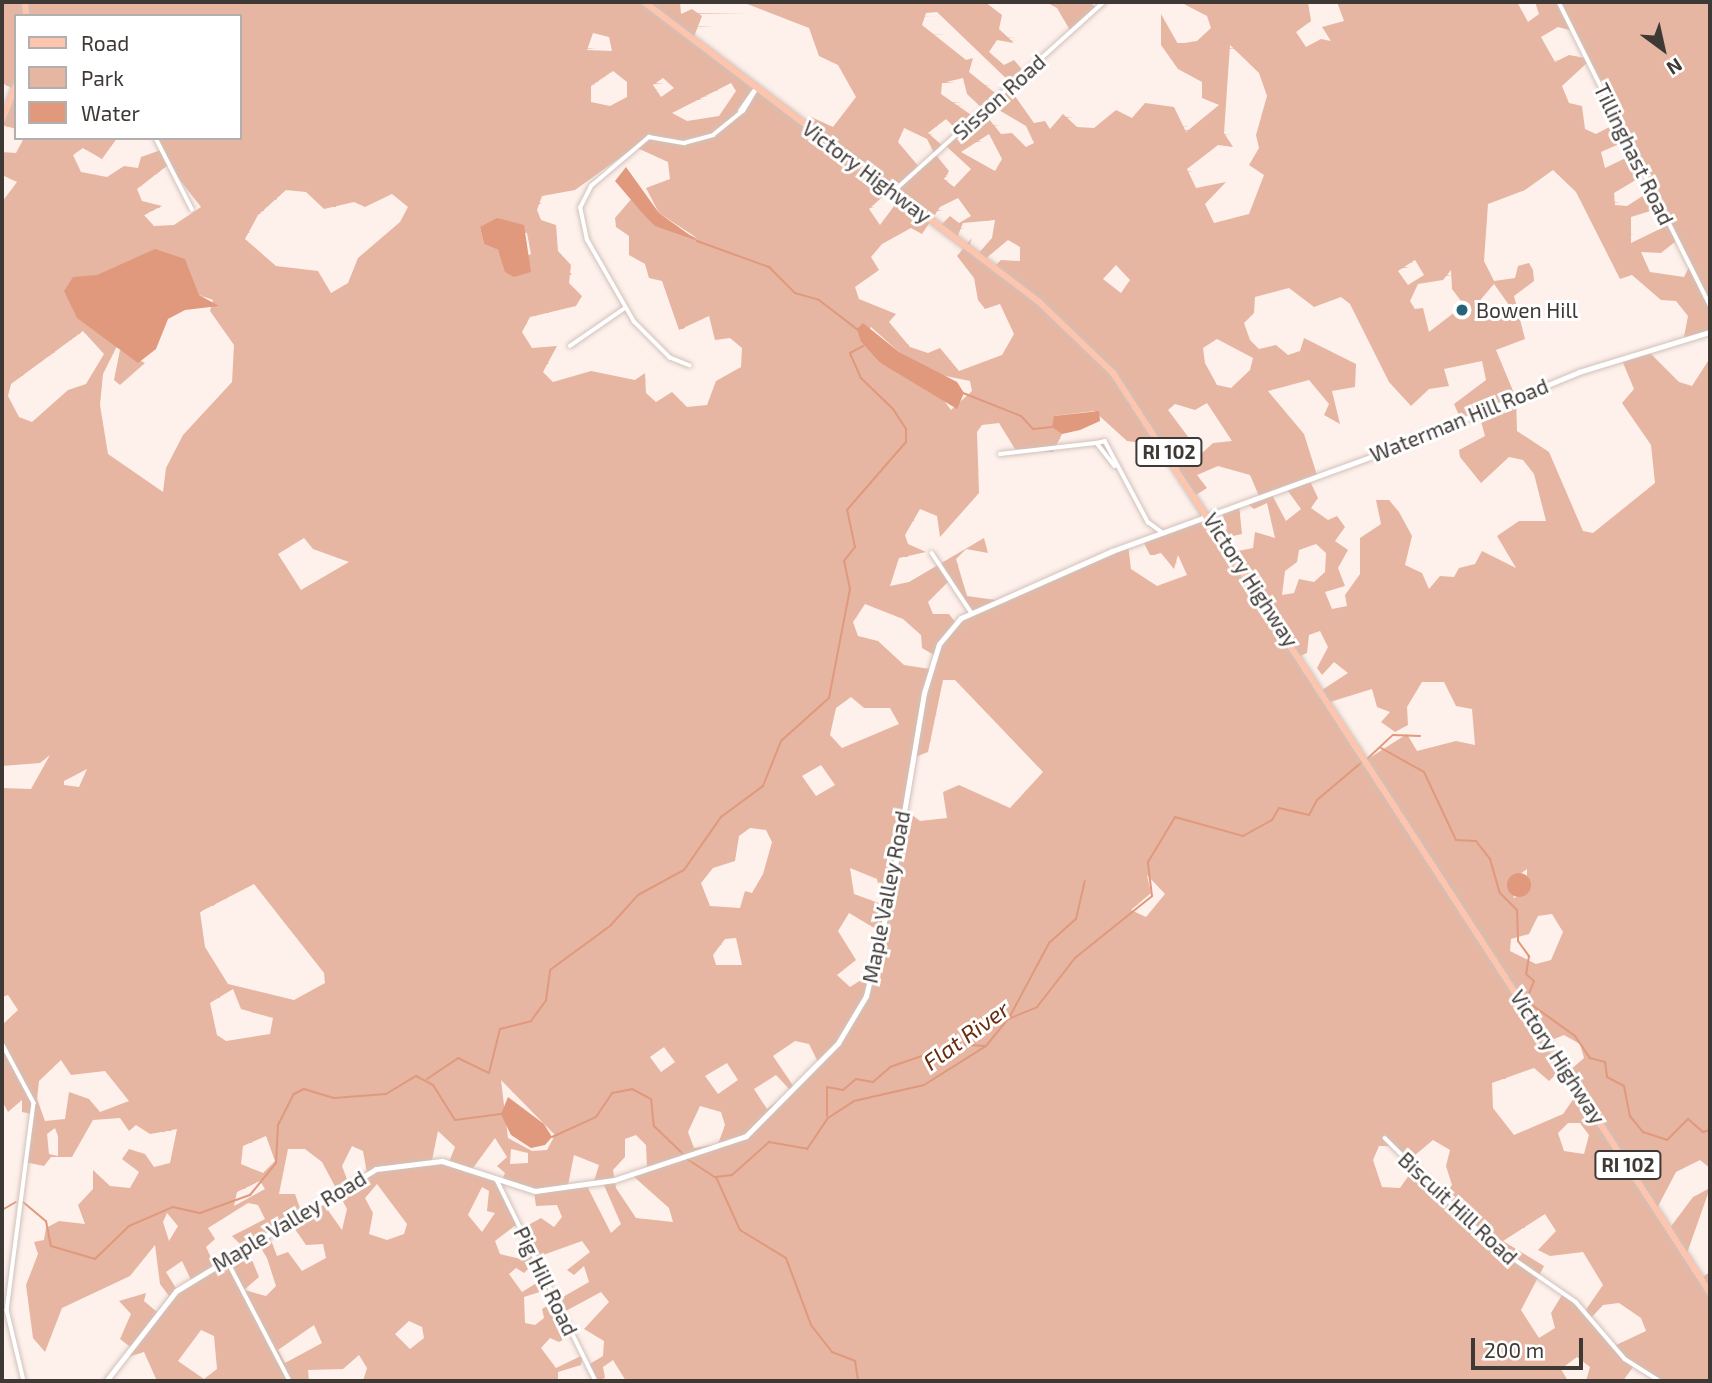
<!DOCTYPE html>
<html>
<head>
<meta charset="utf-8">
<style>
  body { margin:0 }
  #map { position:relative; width:1712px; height:1383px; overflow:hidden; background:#fef0eb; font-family:"Exo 2",sans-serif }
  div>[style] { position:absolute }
  .green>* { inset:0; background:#e6b6a2 }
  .water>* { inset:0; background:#e0997c }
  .round { border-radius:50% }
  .stream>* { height:2px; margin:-1px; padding:0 1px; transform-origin:1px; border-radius:1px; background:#e0997c }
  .roads { filter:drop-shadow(0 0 2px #d1c1ba) drop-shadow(0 0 2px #d1c1ba) }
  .street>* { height:3.5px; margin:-1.75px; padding:0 1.75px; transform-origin:1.75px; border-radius:1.75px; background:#fff }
  .secondary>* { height:5px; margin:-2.5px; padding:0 2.5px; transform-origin:2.5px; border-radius:2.5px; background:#fff }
  .primary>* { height:6px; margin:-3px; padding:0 3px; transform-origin:3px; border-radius:3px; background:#fec5ae }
  .dots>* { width:19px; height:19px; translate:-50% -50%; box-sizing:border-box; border:4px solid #fff; border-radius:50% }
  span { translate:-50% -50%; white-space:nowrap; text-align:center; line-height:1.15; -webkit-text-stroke:6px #fff; paint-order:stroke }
  .shield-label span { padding:2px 5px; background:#fff; border:2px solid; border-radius:5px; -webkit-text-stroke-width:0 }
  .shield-label { font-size:19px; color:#3f3936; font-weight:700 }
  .street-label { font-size:21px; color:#3f3936 }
  .poi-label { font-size:21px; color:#3f3936 }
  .left { translate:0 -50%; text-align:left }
  .water-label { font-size:23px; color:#6a2a0c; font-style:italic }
  .frame { position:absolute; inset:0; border:4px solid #3f3936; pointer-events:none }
  .legend { position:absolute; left:14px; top:14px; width:228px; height:126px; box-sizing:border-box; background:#fff; border:2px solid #b2b0af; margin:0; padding:9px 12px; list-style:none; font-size:21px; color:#3f3936 }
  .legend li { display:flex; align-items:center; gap:14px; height:35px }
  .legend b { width:35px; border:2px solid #b2b0af }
  .north { position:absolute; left:1628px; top:14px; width:70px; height:70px; -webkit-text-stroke:5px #fff; paint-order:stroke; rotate:147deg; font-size:19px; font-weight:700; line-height:28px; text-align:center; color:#3f3936 }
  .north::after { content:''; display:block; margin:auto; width:24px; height:32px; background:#3f3936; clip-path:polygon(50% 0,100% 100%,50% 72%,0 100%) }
  .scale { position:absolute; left:1471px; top:1338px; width:112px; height:32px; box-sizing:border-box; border:4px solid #3f3936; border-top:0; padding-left:9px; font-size:21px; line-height:24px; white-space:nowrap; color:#3f3936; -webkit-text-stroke:5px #fff; paint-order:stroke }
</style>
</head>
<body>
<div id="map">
  <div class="green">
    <div style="clip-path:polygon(evenodd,2px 2px,680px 2px,681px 14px,692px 9px,702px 16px,693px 39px,803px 123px,809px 116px,833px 127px,856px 97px,838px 65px,819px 56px,809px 28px,742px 2px,985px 2px,1002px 15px,999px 29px,1014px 43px,997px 40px,989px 52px,1004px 65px,1014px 60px,1026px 74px,1013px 85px,937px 12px,926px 13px,922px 25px,966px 60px,973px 58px,969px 72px,1000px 97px,1010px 89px,1034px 123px,1045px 121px,1050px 129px,1063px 114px,1077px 127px,1094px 128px,1116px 110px,1132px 118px,1145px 103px,1174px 107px,1186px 132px,1219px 105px,1202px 98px,1202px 82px,1178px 69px,1161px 45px,1161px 14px,1178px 44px,1197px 41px,1211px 28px,1207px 16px,1180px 2px,1308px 2px,1311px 21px,1296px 32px,1306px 47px,1321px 39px,1331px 41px,1322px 27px,1344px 21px,1337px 2px,1517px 2px,1528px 22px,1539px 14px,1535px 2px,1710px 2px,1710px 1168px,1700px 1160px,1676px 1172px,1656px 1210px,1669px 1229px,1693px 1197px,1710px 1188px,1686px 1256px,1701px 1278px,1710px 1272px,1710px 1381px,1659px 1381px,1633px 1367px,1623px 1381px,1586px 1381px,1590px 1367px,1577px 1357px,1561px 1369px,1568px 1381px,626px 1381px,613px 1360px,603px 1367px,605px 1378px,595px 1381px,588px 1365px,603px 1356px,604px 1341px,584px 1329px,609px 1302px,601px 1292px,562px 1313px,572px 1335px,559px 1342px,550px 1338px,541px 1348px,556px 1368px,583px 1355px,581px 1365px,558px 1372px,558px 1381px,363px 1381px,367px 1368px,359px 1355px,343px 1369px,308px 1370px,309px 1381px,157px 1381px,144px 1352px,128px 1357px,133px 1349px,120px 1339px,131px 1314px,119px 1301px,146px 1293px,144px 1301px,157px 1312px,169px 1296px,160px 1284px,155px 1245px,130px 1276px,62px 1308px,45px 1352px,33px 1338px,26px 1285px,38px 1254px,34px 1242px,44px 1240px,46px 1228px,59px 1221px,85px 1224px,78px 1205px,93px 1189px,93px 1170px,110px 1186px,130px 1188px,139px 1172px,122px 1159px,129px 1149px,145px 1154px,154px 1167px,170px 1163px,177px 1129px,150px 1134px,136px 1125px,129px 1131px,120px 1118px,93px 1120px,72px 1157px,51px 1157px,44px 1166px,25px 1162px,32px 1114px,22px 1112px,22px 1100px,8px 1112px,2px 1101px,2px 1025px,18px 1010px,8px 995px,2px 997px,2px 788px,31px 789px,50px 755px,40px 763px,2px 766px,2px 202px,17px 182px,2px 175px,2px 152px,16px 153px,24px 138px,117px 138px,102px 159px,83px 148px,73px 155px,81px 172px,107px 177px,124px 166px,138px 168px,141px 157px,161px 150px,156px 138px,240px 138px,240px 16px,16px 16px,16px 129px,2px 125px,14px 89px,2px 83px,2px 2px,1558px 27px,1573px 31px,1585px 58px,1569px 55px,1555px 62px,1541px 37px,1558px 27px,2px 2px,593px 33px,609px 37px,612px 51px,587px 50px,593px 33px,2px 2px,1230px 45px,1259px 73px,1267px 96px,1256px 135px,1259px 148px,1249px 165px,1264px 175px,1249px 214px,1214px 223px,1205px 204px,1226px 182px,1196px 188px,1187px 169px,1218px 145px,1233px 147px,1224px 133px,1230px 45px,2px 2px,1588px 62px,1619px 122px,1596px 134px,1585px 129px,1582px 106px,1569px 103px,1562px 86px,1588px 62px,2px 2px,613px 71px,627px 82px,627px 97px,610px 106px,591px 102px,591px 86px,613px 71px,2px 2px,663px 78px,674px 88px,661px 97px,653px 85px,663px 78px,2px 2px,963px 78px,967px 94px,985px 111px,992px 106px,1026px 126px,1034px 143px,1026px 147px,1012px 133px,1001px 134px,985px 114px,977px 119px,941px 94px,942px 83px,963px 78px,2px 2px,731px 83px,736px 91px,719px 116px,687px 121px,672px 113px,731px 83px,2px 2px,946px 119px,960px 133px,946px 146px,971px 169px,954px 187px,944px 179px,949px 171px,936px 155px,944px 147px,928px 133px,946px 119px,2px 2px,904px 128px,927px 139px,935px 155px,920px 168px,898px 142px,904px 128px,2px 2px,989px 134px,1002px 159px,995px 171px,961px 152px,989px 134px,2px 2px,1628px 140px,1634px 154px,1605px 168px,1601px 152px,1628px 140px,2px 2px,635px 147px,668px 162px,670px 179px,646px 188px,659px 213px,697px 238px,644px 215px,633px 197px,615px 218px,616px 227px,629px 236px,629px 255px,645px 264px,649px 278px,662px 281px,679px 330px,709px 316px,715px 340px,730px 338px,742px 348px,741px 367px,716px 381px,707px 405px,687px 407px,672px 392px,656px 402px,646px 393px,645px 373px,635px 380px,591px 371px,553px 382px,543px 372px,557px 346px,532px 348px,522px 332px,530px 317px,576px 306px,582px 296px,569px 283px,571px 265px,558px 251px,556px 225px,541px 220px,537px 210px,542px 196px,575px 190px,635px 147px,2px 2px,168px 165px,201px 207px,174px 225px,154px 226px,144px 215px,162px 206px,142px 201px,137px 189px,168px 165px,2px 2px,1553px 170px,1576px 192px,1620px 279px,1632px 275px,1661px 300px,1676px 301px,1688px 316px,1684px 337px,1709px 333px,1710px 358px,1692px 386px,1679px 382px,1646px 349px,1621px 358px,1634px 389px,1622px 403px,1651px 445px,1655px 483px,1593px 533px,1583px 531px,1549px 452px,1517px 431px,1516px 398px,1496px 350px,1525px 339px,1514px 296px,1534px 281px,1533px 270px,1529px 263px,1518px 266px,1515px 278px,1494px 281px,1484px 261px,1488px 204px,1525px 190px,1553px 170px,2px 2px,1644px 175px,1652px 190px,1627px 206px,1615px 205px,1614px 193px,1644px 175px,2px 2px,286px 190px,306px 192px,324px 209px,354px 202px,365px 207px,392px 194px,408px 207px,400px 222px,358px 258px,348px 283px,331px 293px,318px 271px,276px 266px,245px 239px,258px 215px,286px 190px,2px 2px,890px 190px,900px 198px,880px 225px,869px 209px,890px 190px,2px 2px,958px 198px,971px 216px,959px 223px,950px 216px,939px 227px,956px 240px,963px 223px,995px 220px,992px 238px,977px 255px,968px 249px,972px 238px,957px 256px,974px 278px,978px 300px,985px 309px,1000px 304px,1014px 334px,1002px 355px,959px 371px,940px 348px,928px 353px,910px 347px,889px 322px,896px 314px,859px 299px,855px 287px,879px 270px,871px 257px,882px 244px,911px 228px,922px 234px,940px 207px,958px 198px,2px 2px,1660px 208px,1668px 225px,1631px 243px,1631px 217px,1660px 208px,2px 2px,480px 227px,527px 233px,531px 254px,505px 265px,498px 250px,484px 244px,480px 227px,2px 2px,1008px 240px,1020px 247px,1020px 261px,1001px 260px,993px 268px,984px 260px,1008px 240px,2px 2px,1676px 241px,1689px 267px,1684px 277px,1650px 272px,1641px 252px,1661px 253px,1676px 241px,2px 2px,1415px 260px,1424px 275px,1408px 285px,1398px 271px,1415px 260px,2px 2px,1116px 265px,1130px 280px,1121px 293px,1103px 279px,1116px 265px,2px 2px,1451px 270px,1452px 289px,1464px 305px,1429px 332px,1423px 308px,1415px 309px,1410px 301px,1418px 284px,1443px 280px,1451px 270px,2px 2px,1494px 284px,1509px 305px,1504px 317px,1495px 320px,1476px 305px,1494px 284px,2px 2px,1289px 288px,1314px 307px,1341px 297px,1350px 304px,1389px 382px,1411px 406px,1429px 389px,1449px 386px,1444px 369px,1482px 361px,1486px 380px,1454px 404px,1461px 420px,1479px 414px,1485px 436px,1459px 450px,1460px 457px,1481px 483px,1509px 457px,1523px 460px,1534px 474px,1546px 521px,1519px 521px,1497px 536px,1516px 568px,1482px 551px,1475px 564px,1459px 568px,1454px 577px,1440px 576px,1429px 589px,1422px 573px,1405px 565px,1412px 536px,1399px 512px,1389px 500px,1376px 500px,1381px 524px,1360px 538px,1360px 574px,1345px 595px,1347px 606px,1332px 609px,1325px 592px,1345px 586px,1338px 568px,1348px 550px,1335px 541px,1345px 527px,1337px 516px,1328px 520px,1311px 508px,1318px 498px,1309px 479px,1317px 475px,1304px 434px,1268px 391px,1309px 380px,1329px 404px,1324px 415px,1340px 424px,1332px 391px,1355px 387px,1356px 364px,1304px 338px,1300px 351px,1288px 355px,1276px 345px,1259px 349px,1250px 340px,1244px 323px,1254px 313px,1255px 297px,1289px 288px,2px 2px,199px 295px,213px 300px,210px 311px,234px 345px,232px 382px,183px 435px,166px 468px,163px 492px,108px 454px,100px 405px,103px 374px,116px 348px,199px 295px,2px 2px,871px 327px,899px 352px,941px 375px,970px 381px,972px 391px,951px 410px,940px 395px,879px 362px,861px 342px,871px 327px,2px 2px,83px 331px,104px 354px,86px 384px,68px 390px,32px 422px,19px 417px,8px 396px,11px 384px,83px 331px,2px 2px,1217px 339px,1253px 358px,1250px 370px,1231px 388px,1217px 385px,1205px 363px,1203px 348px,1217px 339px,2px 2px,1207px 403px,1232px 441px,1213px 443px,1201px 454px,1168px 410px,1175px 404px,1195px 410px,1207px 403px,2px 2px,1094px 411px,1127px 441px,1150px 444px,1157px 453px,1165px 449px,1196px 495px,1207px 488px,1197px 475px,1218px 466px,1250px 475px,1259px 496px,1245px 502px,1254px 509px,1267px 503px,1275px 538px,1255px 532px,1253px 548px,1233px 552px,1224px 538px,1242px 534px,1239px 505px,1222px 512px,1227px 529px,1221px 533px,1209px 516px,1143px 541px,1150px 555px,1161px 553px,1174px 569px,1178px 555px,1187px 575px,1157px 586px,1131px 569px,1128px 545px,996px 600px,967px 596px,956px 559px,966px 549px,988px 553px,984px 538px,909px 582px,890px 586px,899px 558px,926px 552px,908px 544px,905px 535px,920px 509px,937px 516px,940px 537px,979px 493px,977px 432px,982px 425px,999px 423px,1015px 449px,1053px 452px,1062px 434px,1054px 416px,1094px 411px,2px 2px,1285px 487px,1301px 509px,1286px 521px,1271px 493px,1285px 487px,2px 2px,304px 538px,313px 549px,349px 562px,301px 590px,278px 554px,304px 538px,2px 2px,1316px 544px,1326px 553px,1325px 572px,1314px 582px,1299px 579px,1294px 593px,1282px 595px,1285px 571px,1297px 562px,1299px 550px,1316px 544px,2px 2px,948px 582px,971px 612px,955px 622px,949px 614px,933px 614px,928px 602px,948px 582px,2px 2px,865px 604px,903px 619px,921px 635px,922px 648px,934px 655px,930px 669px,904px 665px,878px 641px,858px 636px,853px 622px,865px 604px,2px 2px,1320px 631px,1328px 647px,1317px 668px,1322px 675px,1334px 662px,1348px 673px,1322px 690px,1300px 656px,1307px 653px,1309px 635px,1320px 631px,2px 2px,943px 680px,955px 680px,1043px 772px,1010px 808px,959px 785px,943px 792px,947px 818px,920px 821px,903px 808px,915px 757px,928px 752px,943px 680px,2px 2px,1422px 682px,1444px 682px,1456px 706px,1472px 709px,1475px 745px,1456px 741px,1417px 751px,1407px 734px,1363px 762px,1330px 702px,1372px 689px,1377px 707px,1390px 712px,1381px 722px,1395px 732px,1408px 725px,1407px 707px,1422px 682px,2px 2px,851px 697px,864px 708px,890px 708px,899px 724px,842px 748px,830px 735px,836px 708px,851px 697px,2px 2px,821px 765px,835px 785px,816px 796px,802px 776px,821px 765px,2px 2px,87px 769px,79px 787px,64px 785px,64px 781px,87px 769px,2px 2px,750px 828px,766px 830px,772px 842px,763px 874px,752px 893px,745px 891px,740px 908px,710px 906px,701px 883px,713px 868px,735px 861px,739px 836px,750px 828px,2px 2px,850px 868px,877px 879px,880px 893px,890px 895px,887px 906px,854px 894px,850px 868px,2px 2px,1527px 869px,1527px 893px,1514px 898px,1509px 882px,1527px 869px,2px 2px,1147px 875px,1165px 894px,1146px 917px,1131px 910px,1151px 893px,1147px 875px,2px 2px,254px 884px,324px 973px,325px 983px,294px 1000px,228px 984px,205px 947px,200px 912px,254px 884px,2px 2px,849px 913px,881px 932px,870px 984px,861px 980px,850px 987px,837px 975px,856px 960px,838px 931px,849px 913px,2px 2px,1552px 914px,1563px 932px,1551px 960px,1536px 964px,1510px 951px,1511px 939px,1529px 934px,1538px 916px,1552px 914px,2px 2px,736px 938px,742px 965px,716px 965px,713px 955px,725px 939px,736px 938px,2px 2px,233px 989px,241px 1009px,273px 1018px,270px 1034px,226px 1041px,217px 1035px,210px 1003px,233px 989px,2px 2px,1564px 1035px,1580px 1044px,1584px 1058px,1568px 1072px,1579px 1091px,1563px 1114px,1514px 1135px,1493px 1108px,1492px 1083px,1534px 1068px,1549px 1081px,1564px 1066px,1549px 1041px,1564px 1035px,2px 2px,795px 1041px,809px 1044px,818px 1062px,794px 1087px,773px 1056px,795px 1041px,2px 2px,664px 1047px,675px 1062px,661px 1072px,650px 1057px,664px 1047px,2px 2px,61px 1060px,71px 1075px,105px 1071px,129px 1101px,100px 1112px,89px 1099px,69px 1092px,65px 1119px,45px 1121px,37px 1099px,39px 1081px,61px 1060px,2px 2px,727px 1063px,738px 1080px,718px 1094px,705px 1076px,727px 1063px,2px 2px,776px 1075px,791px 1091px,767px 1109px,754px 1089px,776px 1075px,2px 2px,501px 1080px,555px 1135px,547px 1150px,532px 1151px,508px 1138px,501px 1080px,2px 2px,700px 1106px,721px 1112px,725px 1125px,718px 1144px,694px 1148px,688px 1132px,700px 1106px,2px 2px,1568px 1123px,1580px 1123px,1589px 1135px,1584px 1154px,1564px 1151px,1558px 1133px,1568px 1123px,2px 2px,55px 1128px,58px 1136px,58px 1156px,49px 1154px,47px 1134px,55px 1128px,2px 2px,438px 1131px,455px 1147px,449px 1162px,432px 1160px,438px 1131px,2px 2px,636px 1135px,646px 1145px,647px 1167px,632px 1175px,669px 1208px,673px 1222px,636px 1218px,616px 1188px,613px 1170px,625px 1157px,625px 1139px,636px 1135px,2px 2px,266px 1136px,275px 1161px,263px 1173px,241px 1164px,243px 1146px,266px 1136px,2px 2px,495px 1138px,507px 1157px,497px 1166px,505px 1173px,501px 1182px,534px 1192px,536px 1206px,557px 1205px,562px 1217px,554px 1227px,541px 1218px,521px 1229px,533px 1256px,525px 1260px,500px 1254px,495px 1241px,517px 1224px,498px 1180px,473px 1168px,495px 1138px,2px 2px,1433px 1140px,1450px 1150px,1446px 1166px,1452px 1185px,1444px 1196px,1414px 1168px,1400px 1188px,1382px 1187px,1373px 1160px,1379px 1146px,1390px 1146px,1408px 1161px,1433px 1140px,2px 2px,352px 1146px,363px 1151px,367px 1173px,348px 1182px,342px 1166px,352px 1146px,2px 2px,288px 1149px,305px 1149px,322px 1162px,347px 1209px,342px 1230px,320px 1199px,301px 1211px,295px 1194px,279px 1194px,288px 1149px,2px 2px,511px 1149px,528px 1153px,528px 1163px,510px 1164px,511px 1149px,2px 2px,574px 1155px,599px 1165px,593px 1185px,603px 1183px,621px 1224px,611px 1233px,587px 1186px,568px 1185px,574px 1155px,2px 2px,260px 1181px,265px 1189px,234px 1206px,237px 1192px,260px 1181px,2px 2px,377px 1184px,407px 1224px,404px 1234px,387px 1240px,369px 1234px,373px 1213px,365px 1198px,377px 1184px,2px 2px,482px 1187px,489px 1191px,487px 1211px,495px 1213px,482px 1232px,468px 1215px,482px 1187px,2px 2px,248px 1203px,258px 1205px,265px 1219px,232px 1236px,243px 1247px,256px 1240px,267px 1258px,276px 1286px,266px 1296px,244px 1290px,259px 1277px,250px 1255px,235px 1253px,215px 1266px,206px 1247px,215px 1239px,208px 1228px,248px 1203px,2px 2px,167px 1213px,178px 1226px,169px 1241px,163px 1222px,167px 1213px,2px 2px,1545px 1214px,1556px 1231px,1538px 1250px,1550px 1256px,1583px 1252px,1603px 1285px,1585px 1311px,1562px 1295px,1551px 1313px,1555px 1328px,1539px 1338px,1521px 1310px,1544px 1266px,1503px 1241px,1545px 1214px,2px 2px,288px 1219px,306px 1245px,323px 1244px,326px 1258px,302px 1271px,288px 1252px,277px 1256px,268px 1232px,288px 1219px,2px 2px,582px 1241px,590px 1252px,567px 1270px,574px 1275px,584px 1266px,589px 1282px,542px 1309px,544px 1318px,535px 1325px,525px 1323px,524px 1297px,549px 1289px,543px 1279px,522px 1292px,509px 1274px,516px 1268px,524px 1273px,543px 1255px,582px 1241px,2px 2px,182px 1261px,191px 1280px,177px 1290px,166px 1272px,182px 1261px,2px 2px,1619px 1303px,1641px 1318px,1646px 1331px,1614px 1346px,1591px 1318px,1603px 1305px,1619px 1303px,2px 2px,409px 1321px,422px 1327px,424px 1338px,410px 1349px,395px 1334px,409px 1321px,2px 2px,314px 1325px,322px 1343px,285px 1363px,278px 1350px,314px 1325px,2px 2px,201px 1330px,214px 1336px,217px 1369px,204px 1379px,178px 1361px,201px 1330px)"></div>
    <div style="clip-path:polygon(1046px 2px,1089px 2px,1097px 8px,1071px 32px,1057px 8px)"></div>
    <div style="clip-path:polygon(120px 350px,145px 363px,120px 385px,114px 380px)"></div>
  </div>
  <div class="water">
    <div style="clip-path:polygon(626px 167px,659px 213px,698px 241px,655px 226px,644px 215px,615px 181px)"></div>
    <div style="clip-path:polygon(497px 218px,524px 225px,531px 272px,514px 277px,505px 272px,498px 250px,484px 244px,480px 227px)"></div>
    <div style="clip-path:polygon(155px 249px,185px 259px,199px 295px,219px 306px,185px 310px,168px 319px,156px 349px,138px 363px,77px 318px,64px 291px,73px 277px,97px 275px)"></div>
    <div style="clip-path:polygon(863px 323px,899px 352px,957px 382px,964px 393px,957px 409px,879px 362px,861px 342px,857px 329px)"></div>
    <div style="clip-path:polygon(1099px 411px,1100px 421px,1080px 430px,1062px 434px,1052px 427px,1054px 416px)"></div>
    <div class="round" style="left:1507px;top:873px;width:24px;height:24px"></div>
    <div style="clip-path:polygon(508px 1097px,544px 1124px,552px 1137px,545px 1145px,531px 1148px,511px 1135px,501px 1114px)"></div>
  </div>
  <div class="stream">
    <div style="left:697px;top:241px;width:77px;rotate:19.9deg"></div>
    <div style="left:769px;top:267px;width:37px;rotate:45deg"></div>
    <div style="left:795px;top:293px;width:25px;rotate:16deg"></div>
    <div style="left:819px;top:300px;width:49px;rotate:37.6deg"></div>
    <div style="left:963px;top:393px;width:62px;rotate:21.6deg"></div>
    <div style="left:1021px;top:416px;width:18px;rotate:47deg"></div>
    <div style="left:1033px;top:429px;width:19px;rotate:-6deg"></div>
    <div style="left:1381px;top:748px;width:49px;rotate:29.2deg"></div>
    <div style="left:1424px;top:772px;width:75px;rotate:64.8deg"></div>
    <div style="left:1456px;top:840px;width:20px;rotate:3deg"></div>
    <div style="left:1476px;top:841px;width:23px;rotate:52deg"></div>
    <div style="left:1490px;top:859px;width:35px;rotate:74deg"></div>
    <div style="left:1500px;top:893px;width:24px;rotate:45deg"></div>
    <div style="left:1517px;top:910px;width:31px;rotate:88deg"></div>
    <div style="left:1518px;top:941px;width:19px;rotate:54deg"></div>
    <div style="left:1529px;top:956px;width:18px;rotate:99deg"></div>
    <div style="left:1526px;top:974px;width:11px;rotate:41deg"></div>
    <div style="left:1534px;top:981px;width:16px;rotate:112deg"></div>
    <div style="left:1528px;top:996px;width:10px;rotate:66deg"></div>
    <div style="left:1532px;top:1005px;width:53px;rotate:35.8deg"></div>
    <div style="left:1575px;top:1036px;width:27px;rotate:56deg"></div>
    <div style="left:1590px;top:1058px;width:16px;rotate:15deg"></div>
    <div style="left:1605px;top:1062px;width:15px;rotate:82deg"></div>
    <div style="left:1607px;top:1077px;width:19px;rotate:28deg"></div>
    <div style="left:1624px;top:1086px;width:31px;rotate:79deg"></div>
    <div style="left:1630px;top:1116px;width:21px;rotate:51deg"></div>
    <div style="left:1643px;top:1132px;width:25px;rotate:18deg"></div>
    <div style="left:1667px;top:1140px;width:30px;rotate:-45deg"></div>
    <div style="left:1688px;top:1119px;width:20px;rotate:41deg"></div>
    <div style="left:1703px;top:1132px;width:7px;rotate:-16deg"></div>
    <div style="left:1367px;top:759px;width:35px;rotate:-43deg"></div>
    <div style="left:1393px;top:735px;width:27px;rotate:2deg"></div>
    <div style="left:1009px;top:1018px;width:85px;rotate:-61.9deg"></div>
    <div style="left:1049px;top:943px;width:36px;rotate:-42deg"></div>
    <div style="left:1076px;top:919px;width:39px;rotate:-77deg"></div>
    <div style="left:427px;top:1079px;width:37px;rotate:-34deg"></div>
    <div style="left:458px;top:1058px;width:34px;rotate:26deg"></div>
    <div style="left:489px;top:1073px;width:45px;rotate:-76deg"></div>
    <div style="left:500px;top:1029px;width:32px;rotate:-14deg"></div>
    <div style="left:531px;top:1021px;width:26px;rotate:-54deg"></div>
    <div style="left:546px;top:1000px;width:30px;rotate:-82deg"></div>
    <div style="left:550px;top:970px;width:74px;rotate:-36.3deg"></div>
    <div style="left:610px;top:926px;width:42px;rotate:-47.9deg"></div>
    <div style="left:638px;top:895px;width:52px;rotate:-28.5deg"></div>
    <div style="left:684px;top:870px;width:65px;rotate:-55.1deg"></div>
    <div style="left:721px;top:817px;width:52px;rotate:-36.4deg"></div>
    <div style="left:763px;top:786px;width:48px;rotate:-68.2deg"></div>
    <div style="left:781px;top:741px;width:64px;rotate:-41.9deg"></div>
    <div style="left:829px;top:698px;width:111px;rotate:-79.1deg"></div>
    <div style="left:850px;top:589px;width:29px;rotate:-102deg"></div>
    <div style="left:844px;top:561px;width:18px;rotate:-52deg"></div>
    <div style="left:855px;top:547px;width:38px;rotate:-102deg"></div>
    <div style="left:847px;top:510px;width:90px;rotate:-49.1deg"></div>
    <div style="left:906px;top:442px;width:13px;rotate:-90deg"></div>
    <div style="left:906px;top:429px;width:24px;rotate:-123deg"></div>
    <div style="left:893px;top:409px;width:45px;rotate:-135.9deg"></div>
    <div style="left:861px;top:378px;width:27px;rotate:-114deg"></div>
    <div style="left:850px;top:353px;width:15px;rotate:-28deg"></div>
    <div style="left:1710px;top:1109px;width:7px;rotate:90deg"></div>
    <div style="left:827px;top:1116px;width:29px;rotate:-90deg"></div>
    <div style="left:827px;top:1087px;width:16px;rotate:11deg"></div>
    <div style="left:843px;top:1090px;width:17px;rotate:-40deg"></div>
    <div style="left:856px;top:1079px;width:17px;rotate:10deg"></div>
    <div style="left:873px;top:1082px;width:23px;rotate:-41deg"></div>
    <div style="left:890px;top:1067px;width:70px;rotate:-19.2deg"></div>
    <div style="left:956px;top:1044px;width:29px;rotate:4deg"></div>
    <div style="left:552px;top:1137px;width:48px;rotate:-24.4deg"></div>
    <div style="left:596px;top:1117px;width:29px;rotate:-56deg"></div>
    <div style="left:612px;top:1093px;width:20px;rotate:-11deg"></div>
    <div style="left:632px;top:1089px;width:21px;rotate:28deg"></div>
    <div style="left:651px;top:1099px;width:27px;rotate:84deg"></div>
    <div style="left:654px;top:1126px;width:40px;rotate:44deg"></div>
    <div style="left:687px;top:1159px;width:33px;rotate:33deg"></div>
    <div style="left:715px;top:1177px;width:17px;rotate:-7deg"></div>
    <div style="left:732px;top:1175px;width:50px;rotate:-41.7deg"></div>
    <div style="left:769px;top:1142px;width:39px;rotate:10deg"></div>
    <div style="left:807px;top:1149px;width:37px;rotate:-56deg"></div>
    <div style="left:828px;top:1118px;width:31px;rotate:-33deg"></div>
    <div style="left:854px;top:1101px;width:72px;rotate:-12.9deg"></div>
    <div style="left:924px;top:1085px;width:73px;rotate:-32.2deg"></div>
    <div style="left:986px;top:1046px;width:35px;rotate:-51deg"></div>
    <div style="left:1008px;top:1019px;width:31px;rotate:-22deg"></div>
    <div style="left:1037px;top:1007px;width:62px;rotate:-52.2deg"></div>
    <div style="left:1075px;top:958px;width:99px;rotate:-38.8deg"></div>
    <div style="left:1152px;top:896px;width:34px;rotate:-97deg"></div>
    <div style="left:1148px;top:862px;width:52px;rotate:-59deg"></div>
    <div style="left:1175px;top:817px;width:71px;rotate:15.6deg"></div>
    <div style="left:1243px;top:836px;width:33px;rotate:-29deg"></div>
    <div style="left:1272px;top:820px;width:14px;rotate:-60deg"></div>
    <div style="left:1279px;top:808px;width:31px;rotate:13deg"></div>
    <div style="left:1309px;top:815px;width:17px;rotate:-62deg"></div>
    <div style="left:1317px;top:800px;width:59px;rotate:-40.2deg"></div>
    <div style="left:716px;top:1177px;width:58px;rotate:65.6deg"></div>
    <div style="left:740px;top:1230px;width:54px;rotate:31.3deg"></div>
    <div style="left:786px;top:1258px;width:72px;rotate:69.5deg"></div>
    <div style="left:811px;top:1325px;width:34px;rotate:52deg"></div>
    <div style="left:832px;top:1352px;width:25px;rotate:21deg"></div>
    <div style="left:855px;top:1361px;width:20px;rotate:81deg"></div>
    <div style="left:23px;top:1202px;width:30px;rotate:40deg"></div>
    <div style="left:46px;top:1221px;width:25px;rotate:79deg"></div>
    <div style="left:51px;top:1246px;width:46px;rotate:16.5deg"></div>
    <div style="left:95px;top:1259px;width:47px;rotate:-44.1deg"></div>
    <div style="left:129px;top:1226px;width:48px;rotate:-23.4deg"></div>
    <div style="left:173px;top:1207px;width:28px;rotate:13deg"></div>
    <div style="left:200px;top:1213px;width:53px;rotate:-19.8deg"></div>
    <div style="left:250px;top:1195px;width:41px;rotate:-50.9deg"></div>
    <div style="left:276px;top:1163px;width:38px;rotate:-87deg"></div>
    <div style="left:278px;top:1125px;width:35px;rotate:-63deg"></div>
    <div style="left:294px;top:1094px;width:11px;rotate:-27deg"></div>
    <div style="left:304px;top:1089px;width:31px;rotate:17deg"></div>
    <div style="left:334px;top:1098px;width:52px;rotate:-4.4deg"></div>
    <div style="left:386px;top:1094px;width:35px;rotate:-31deg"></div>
    <div style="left:416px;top:1076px;width:19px;rotate:28deg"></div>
    <div style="left:433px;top:1085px;width:41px;rotate:57.8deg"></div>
    <div style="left:455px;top:1120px;width:46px;rotate:-7.4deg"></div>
    <div style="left:2px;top:1210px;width:16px;rotate:-30deg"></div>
  </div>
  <div class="roads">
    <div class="street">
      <div style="left:1559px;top:2px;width:339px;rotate:63.5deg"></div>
      <div style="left:740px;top:111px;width:24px;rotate:-55deg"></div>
      <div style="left:156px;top:138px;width:80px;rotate:63.1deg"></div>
      <div style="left:894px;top:191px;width:283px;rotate:-42deg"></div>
      <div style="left:570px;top:346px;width:67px;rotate:-34.6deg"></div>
      <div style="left:690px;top:366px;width:22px;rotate:-158deg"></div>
      <div style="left:670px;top:358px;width:51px;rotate:-135deg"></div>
      <div style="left:634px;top:322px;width:95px;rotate:-119.8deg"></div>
      <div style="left:587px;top:240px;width:33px;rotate:-102deg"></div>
      <div style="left:580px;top:208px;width:25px;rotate:-63deg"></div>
      <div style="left:591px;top:186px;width:76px;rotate:-40.2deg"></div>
      <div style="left:649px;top:137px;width:36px;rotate:10deg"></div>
      <div style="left:684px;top:143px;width:30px;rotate:-15deg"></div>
      <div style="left:713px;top:135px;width:38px;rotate:-39deg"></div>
      <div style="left:743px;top:111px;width:27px;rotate:-59deg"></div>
      <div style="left:1097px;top:443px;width:8px;rotate:-14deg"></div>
      <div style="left:1105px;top:441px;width:92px;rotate:62deg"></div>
      <div style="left:1148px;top:522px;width:19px;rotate:36deg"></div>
      <div style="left:1000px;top:454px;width:98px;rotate:-6.5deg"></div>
      <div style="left:1097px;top:443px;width:29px;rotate:52deg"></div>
      <div style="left:932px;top:553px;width:71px;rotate:56.5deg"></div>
      <div style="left:2px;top:1043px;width:68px;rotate:61.9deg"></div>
      <div style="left:34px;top:1103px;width:209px;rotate:97.4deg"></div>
      <div style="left:7px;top:1310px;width:73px;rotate:76.5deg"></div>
      <div style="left:1385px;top:1138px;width:151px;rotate:44.7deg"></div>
      <div style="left:1492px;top:1244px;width:102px;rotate:34.6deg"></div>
      <div style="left:1576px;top:1302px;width:75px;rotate:49.3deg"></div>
      <div style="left:1625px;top:1359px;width:41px;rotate:32.2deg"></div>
      <div style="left:497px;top:1180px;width:224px;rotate:63.8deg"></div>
      <div style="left:227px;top:1260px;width:136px;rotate:62.5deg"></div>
    </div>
    <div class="secondary">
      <div style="left:106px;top:1381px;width:114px;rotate:-52.1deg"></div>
      <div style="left:176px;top:1291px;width:234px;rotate:-31.4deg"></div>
      <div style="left:376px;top:1169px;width:66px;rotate:-6.9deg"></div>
      <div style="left:442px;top:1161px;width:98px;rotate:17.9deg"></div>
      <div style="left:535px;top:1191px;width:80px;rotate:-7.9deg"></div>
      <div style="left:614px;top:1180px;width:139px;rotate:-18.4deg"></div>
      <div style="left:746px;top:1136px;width:131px;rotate:-45.3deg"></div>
      <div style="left:838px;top:1043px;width:55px;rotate:-59.2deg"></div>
      <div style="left:866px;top:996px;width:97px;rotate:-76.3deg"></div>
      <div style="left:889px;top:902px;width:212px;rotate:-80.5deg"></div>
      <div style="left:924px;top:693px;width:51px;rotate:-73deg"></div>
      <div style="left:939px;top:644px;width:34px;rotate:-50deg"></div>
      <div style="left:961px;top:618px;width:165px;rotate:-23.9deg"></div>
      <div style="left:1112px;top:551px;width:295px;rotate:-20deg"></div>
      <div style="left:1389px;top:450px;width:205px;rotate:-22.3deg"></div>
      <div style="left:1579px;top:372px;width:137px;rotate:-17deg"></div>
    </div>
    <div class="primary">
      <div style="left:25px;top:2px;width:14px;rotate:86deg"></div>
      <div style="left:644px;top:2px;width:496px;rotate:37.2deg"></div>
      <div style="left:1039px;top:302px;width:103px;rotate:43.8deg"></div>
      <div style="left:1113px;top:373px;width:1097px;rotate:57.02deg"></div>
      <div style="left:2px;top:120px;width:38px;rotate:-68deg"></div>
    </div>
  </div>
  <div class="dots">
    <div style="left:1462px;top:310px;background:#246479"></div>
  </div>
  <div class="shield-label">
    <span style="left:1169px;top:452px">RI 102</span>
    <span style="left:1628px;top:1165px">RI 102</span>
  </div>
  <div class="street-label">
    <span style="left:999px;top:97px;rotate:-42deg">Sisson Road</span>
    <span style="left:1634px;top:154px;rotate:64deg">Tillinghast Road</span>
    <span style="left:867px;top:172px;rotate:37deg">Victory Highway</span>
    <span style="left:1459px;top:420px;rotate:-22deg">Waterman Hill Road</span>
    <span style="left:1251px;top:580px;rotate:57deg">Victory Highway</span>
    <span style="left:886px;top:897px;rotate:-79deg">Maple Valley Road</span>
    <span style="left:1558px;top:1057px;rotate:57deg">Victory Highway</span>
    <span style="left:1458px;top:1208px;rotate:43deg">Biscuit Hill Road</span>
    <span style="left:289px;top:1221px;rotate:-31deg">Maple Valley Road</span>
    <span style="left:546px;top:1281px;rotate:64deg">Pig Hill Road</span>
  </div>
  <div class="poi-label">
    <span class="left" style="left:1476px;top:310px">Bowen Hill</span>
  </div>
  <div class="water-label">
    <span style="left:966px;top:1035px;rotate:-36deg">Flat River</span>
  </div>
  <div class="frame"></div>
  <ul class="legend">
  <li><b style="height:9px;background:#fec5ae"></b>Road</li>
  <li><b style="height:19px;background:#e6b6a2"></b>Park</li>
  <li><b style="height:19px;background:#e0997c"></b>Water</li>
  </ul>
  <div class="north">N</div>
  <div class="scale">200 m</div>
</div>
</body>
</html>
